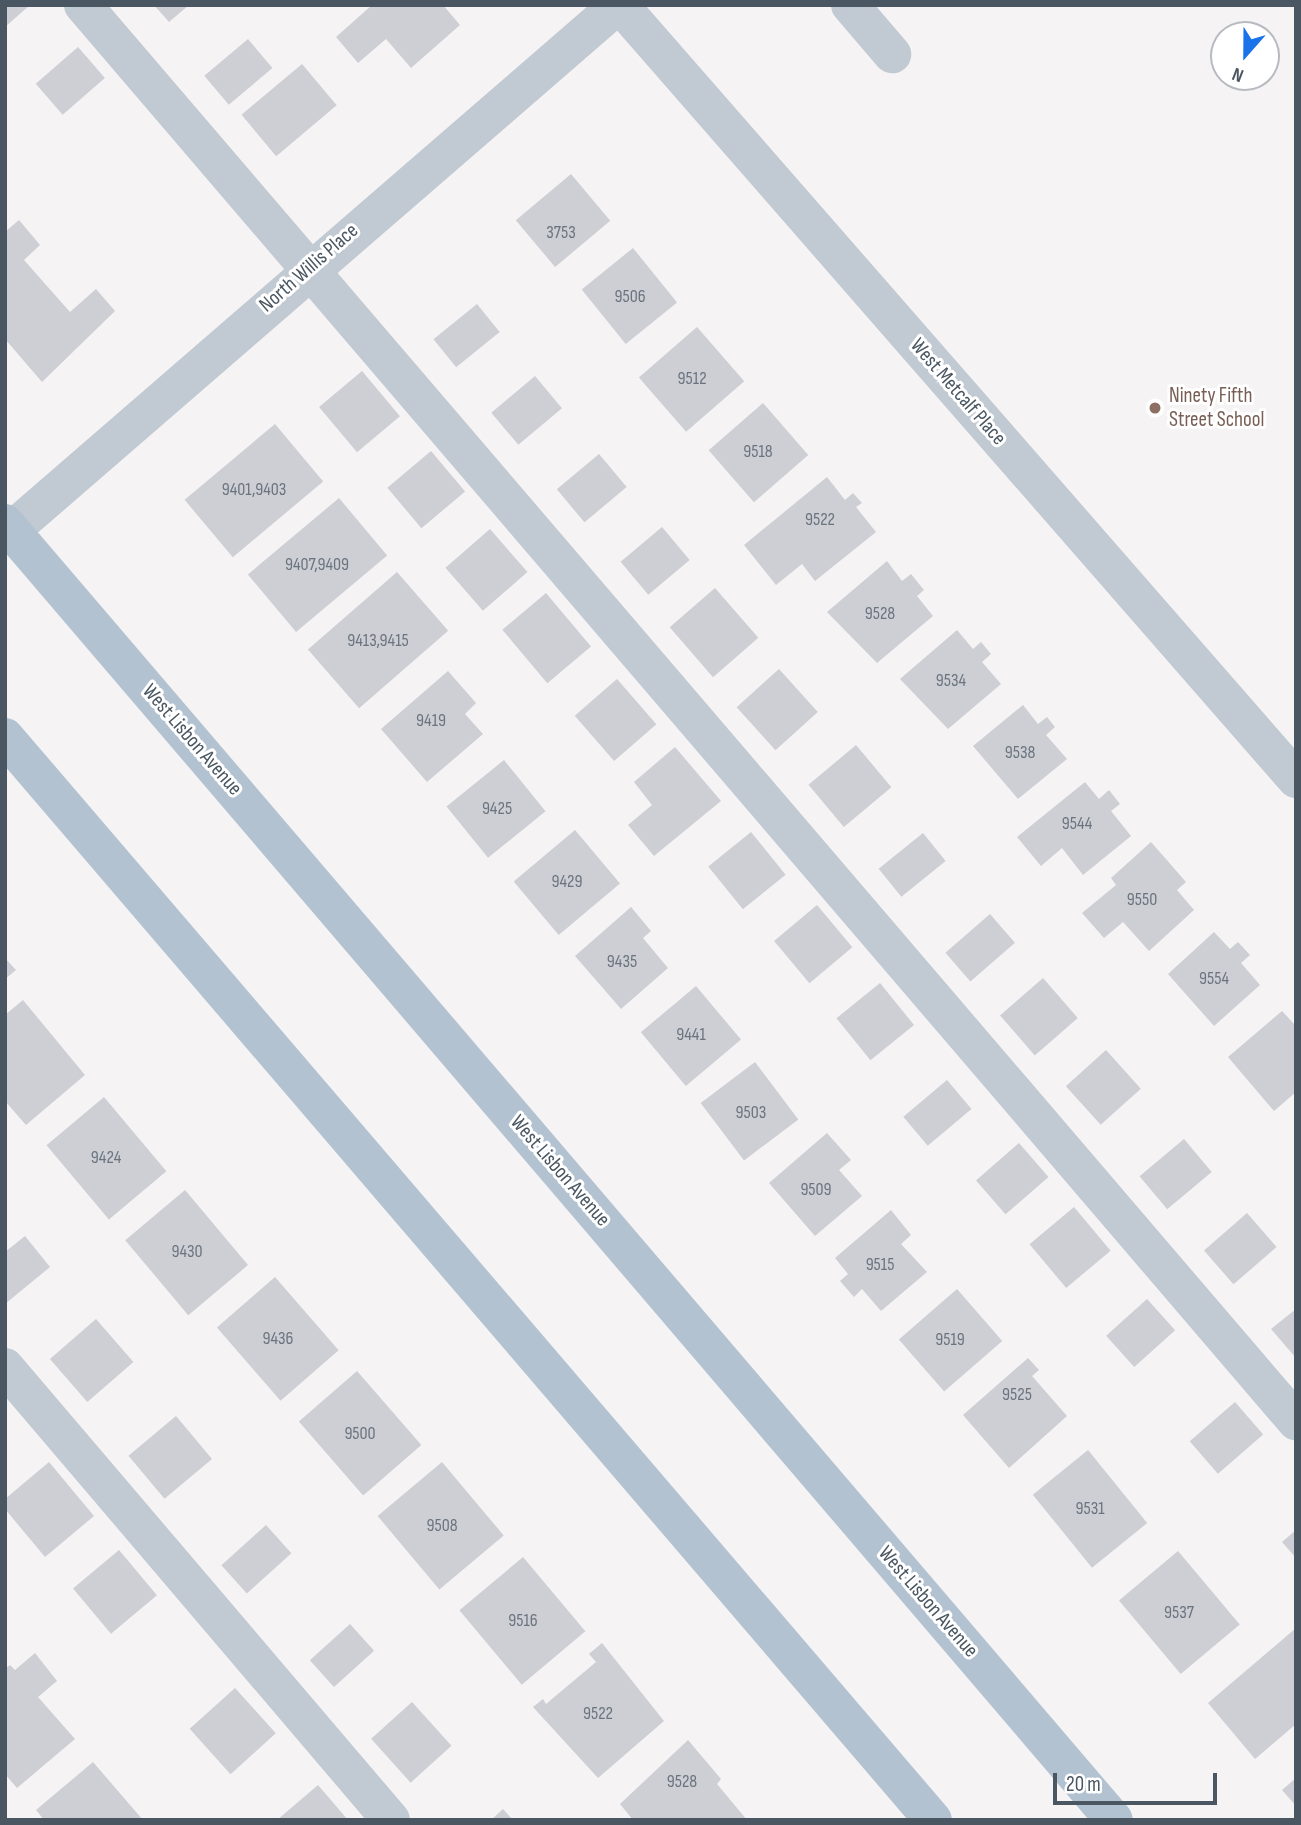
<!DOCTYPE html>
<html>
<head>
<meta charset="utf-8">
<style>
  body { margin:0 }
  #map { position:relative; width:1301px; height:1825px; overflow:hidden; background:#f5f3f3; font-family:"Sofia Sans Condensed",sans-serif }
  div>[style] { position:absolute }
  .building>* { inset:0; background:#cdcfd5; transform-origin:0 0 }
  .minor>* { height:38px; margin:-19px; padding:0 19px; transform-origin:19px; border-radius:19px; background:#c1cad2 }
  .major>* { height:38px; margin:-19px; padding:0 19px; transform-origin:19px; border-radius:19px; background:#b3c2d1 }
  .dots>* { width:19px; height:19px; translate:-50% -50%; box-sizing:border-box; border:4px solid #fff; border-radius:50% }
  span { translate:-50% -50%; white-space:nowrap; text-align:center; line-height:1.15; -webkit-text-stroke:6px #fff; paint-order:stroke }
  .number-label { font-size:18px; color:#6b747e }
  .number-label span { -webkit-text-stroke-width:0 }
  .street-label { font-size:21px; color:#4a5661 }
  .education-label { font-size:21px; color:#785e54 }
  .left { translate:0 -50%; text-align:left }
  .frame { position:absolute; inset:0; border:7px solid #4a5661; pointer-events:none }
  .north { position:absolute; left:1210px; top:21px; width:70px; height:70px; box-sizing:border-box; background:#fff; border:2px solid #b7bbc0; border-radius:50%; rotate:201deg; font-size:19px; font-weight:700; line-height:28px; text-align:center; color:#4a5661 }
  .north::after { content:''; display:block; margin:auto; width:24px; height:32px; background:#1a73e8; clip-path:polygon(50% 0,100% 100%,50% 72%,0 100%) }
  .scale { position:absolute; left:1053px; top:1773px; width:164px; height:32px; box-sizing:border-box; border:4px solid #4a5661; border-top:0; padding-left:9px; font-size:21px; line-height:24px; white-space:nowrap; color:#4a5661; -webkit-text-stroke:5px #fff; paint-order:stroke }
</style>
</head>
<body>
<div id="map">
  <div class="building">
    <div style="clip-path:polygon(5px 5px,30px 5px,5px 27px)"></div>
    <div style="clip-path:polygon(154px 5px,189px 5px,169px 22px)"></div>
    <div style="clip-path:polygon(372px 5px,443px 5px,460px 25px,411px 68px,386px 39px,358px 63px,336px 37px)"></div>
    <div style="left:248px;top:39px;width:38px;height:57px;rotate:50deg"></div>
    <div style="left:78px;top:47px;width:41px;height:56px;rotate:49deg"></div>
    <div style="left:302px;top:64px;width:54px;height:79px;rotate:50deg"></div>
    <div style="left:571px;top:174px;width:61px;height:72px;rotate:50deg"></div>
    <div style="clip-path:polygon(19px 220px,40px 245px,24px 260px,70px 312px,96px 289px,115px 311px,42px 382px,5px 339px,5px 232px)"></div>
    <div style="left:633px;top:248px;width:70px;height:66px;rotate:51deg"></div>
    <div style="left:477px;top:304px;width:36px;height:56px;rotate:51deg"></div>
    <div style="left:697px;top:327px;width:72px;height:77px;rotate:49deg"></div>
    <div style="left:362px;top:371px;width:59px;height:56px;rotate:50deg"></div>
    <div style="left:535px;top:376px;width:42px;height:57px;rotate:50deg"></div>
    <div style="left:763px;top:403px;width:69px;height:72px;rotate:49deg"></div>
    <div style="left:275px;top:424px;width:75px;height:118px;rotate:50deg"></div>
    <div style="left:431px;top:451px;width:53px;height:57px;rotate:50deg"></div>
    <div style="left:599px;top:454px;width:43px;height:55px;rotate:50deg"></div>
    <div style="clip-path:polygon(827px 477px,845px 500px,853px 493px,862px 503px,856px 507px,876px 532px,815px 581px,802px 564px,776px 585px,744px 545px)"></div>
    <div style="left:339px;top:498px;width:75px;height:119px;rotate:50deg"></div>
    <div style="left:662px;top:527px;width:43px;height:54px;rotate:50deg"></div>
    <div style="left:490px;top:529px;width:57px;height:59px;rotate:49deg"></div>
    <div style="clip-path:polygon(887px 561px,902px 581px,911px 574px,924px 590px,917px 596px,933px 616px,877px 663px,827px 612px)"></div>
    <div style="left:397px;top:572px;width:78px;height:118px;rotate:49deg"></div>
    <div style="left:715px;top:588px;width:66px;height:60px;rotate:49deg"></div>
    <div style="left:546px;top:593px;width:70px;height:57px;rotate:50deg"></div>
    <div style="clip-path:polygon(957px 630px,973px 649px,981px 642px,991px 654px,982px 662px,1001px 684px,948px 729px,900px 679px)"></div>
    <div style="left:779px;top:669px;width:58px;height:57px;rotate:48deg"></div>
    <div style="clip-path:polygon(448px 671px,476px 703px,465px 714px,483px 734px,427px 782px,381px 729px)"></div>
    <div style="left:617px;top:679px;width:60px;height:56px;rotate:49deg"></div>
    <div style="clip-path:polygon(1023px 705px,1038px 724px,1047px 717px,1055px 727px,1046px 735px,1067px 759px,1018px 799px,973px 746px)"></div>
    <div style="left:856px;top:745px;width:55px;height:62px;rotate:50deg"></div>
    <div style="clip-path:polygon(675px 747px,721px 801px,654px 856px,628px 825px,652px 805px,634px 782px)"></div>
    <div style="left:504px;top:760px;width:66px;height:74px;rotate:51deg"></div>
    <div style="clip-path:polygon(1085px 782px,1099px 799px,1109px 790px,1120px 804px,1111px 811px,1131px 836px,1083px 875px,1062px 848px,1041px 866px,1017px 837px)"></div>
    <div style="left:575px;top:830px;width:70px;height:80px;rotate:50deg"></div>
    <div style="left:751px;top:832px;width:55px;height:55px;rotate:51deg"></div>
    <div style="left:923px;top:833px;width:36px;height:57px;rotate:51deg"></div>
    <div style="clip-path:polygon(1151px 842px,1186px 882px,1177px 890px,1194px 910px,1149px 951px,1123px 922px,1104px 938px,1082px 913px,1116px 885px,1111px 878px)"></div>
    <div style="left:817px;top:905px;width:55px;height:56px;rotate:50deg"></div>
    <div style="clip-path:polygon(631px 907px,651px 931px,643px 938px,668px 968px,621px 1009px,575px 956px)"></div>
    <div style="left:990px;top:914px;width:38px;height:59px;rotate:49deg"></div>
    <div style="clip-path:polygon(1214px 932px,1230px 949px,1238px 942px,1250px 955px,1241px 963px,1260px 985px,1214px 1026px,1168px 974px)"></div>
    <div style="clip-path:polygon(5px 958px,16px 970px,5px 979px)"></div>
    <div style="left:1043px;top:978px;width:53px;height:57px;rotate:49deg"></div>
    <div style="left:880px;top:983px;width:54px;height:56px;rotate:51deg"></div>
    <div style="left:696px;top:986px;width:70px;height:72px;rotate:50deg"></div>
    <div style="clip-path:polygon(23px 1000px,85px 1075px,26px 1125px,5px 1101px,5px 1015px)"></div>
    <div style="clip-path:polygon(1282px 1011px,1296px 1026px,1296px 1092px,1274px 1111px,1228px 1057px)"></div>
    <div style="left:1106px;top:1050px;width:52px;height:54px;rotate:48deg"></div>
    <div style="left:755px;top:1062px;width:72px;height:68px;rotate:53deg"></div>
    <div style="left:947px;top:1080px;width:38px;height:57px;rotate:50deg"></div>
    <div style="left:104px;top:1097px;width:97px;height:75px;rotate:50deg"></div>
    <div style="clip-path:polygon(827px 1133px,851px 1160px,839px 1170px,862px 1196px,815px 1236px,769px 1183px)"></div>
    <div style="left:1184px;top:1139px;width:43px;height:58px;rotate:50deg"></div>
    <div style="left:1019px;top:1143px;width:45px;height:57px;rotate:49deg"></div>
    <div style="left:185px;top:1190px;width:98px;height:78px;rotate:50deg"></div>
    <div style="left:1074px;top:1207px;width:57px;height:58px;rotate:50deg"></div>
    <div style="clip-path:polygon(891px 1210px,911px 1235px,901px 1244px,927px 1272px,881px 1311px,862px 1289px,854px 1297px,840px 1281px,848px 1274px,835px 1258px)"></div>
    <div style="left:1247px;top:1213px;width:45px;height:57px;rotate:49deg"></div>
    <div style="clip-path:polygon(25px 1236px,50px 1267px,5px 1304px,5px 1252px)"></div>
    <div style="left:275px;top:1277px;width:97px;height:77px;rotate:49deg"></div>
    <div style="left:957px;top:1289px;width:69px;height:77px;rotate:49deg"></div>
    <div style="left:1147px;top:1299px;width:42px;height:55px;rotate:48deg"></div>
    <div style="clip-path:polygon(1296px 1309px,1296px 1358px,1271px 1329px)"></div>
    <div style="left:96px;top:1319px;width:57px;height:61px;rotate:49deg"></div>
    <div style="clip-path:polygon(1028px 1358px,1039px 1370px,1032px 1376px,1067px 1416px,1009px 1468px,963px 1415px)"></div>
    <div style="left:357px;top:1371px;width:98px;height:77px;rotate:49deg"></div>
    <div style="left:1235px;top:1402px;width:43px;height:60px;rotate:49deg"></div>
    <div style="left:176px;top:1416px;width:56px;height:62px;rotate:50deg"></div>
    <div style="left:1088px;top:1450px;width:94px;height:71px;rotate:51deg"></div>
    <div style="clip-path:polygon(49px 1462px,94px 1516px,45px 1557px,5px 1509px,5px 1499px)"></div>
    <div style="left:442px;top:1462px;width:96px;height:84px;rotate:50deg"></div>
    <div style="left:266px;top:1525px;width:38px;height:60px;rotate:48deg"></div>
    <div style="clip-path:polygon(1296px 1530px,1296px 1558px,1282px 1542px)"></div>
    <div style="left:119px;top:1550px;width:59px;height:60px;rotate:50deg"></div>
    <div style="left:1178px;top:1551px;width:96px;height:77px;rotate:50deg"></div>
    <div style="left:523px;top:1557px;width:97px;height:83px;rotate:50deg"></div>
    <div style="left:350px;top:1624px;width:36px;height:54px;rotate:48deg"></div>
    <div style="clip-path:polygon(1296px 1628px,1296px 1724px,1255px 1759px,1208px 1703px)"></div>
    <div style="clip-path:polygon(602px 1643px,664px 1721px,598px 1778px,533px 1707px,543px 1699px,546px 1704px,596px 1662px,589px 1654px)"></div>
    <div style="clip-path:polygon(35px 1653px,57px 1681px,38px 1697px,75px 1739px,17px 1788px,5px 1774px,5px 1669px,10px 1665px,15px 1670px)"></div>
    <div style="left:235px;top:1688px;width:61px;height:61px;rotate:48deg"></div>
    <div style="left:412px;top:1702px;width:59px;height:55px;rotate:48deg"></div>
    <div style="clip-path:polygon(688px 1740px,721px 1779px,717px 1784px,747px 1820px,633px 1820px,620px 1804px)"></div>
    <div style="clip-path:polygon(93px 1762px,143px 1820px,44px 1820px,36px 1810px)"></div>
    <div style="clip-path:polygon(1296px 1778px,1296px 1806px,1282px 1790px)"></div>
    <div style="clip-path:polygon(318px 1785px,348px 1820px,277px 1820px)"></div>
    <div style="clip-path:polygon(503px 1809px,513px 1820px,491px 1820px)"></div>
  </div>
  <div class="minor">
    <div style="left:83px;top:5px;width:1865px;rotate:49.42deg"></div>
    <div style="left:620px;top:5px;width:1028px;rotate:48.87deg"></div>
    <div style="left:850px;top:5px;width:65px;rotate:49.4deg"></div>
    <div style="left:5px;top:536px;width:811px;rotate:-40.9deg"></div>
    <div style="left:5px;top:1367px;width:595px;rotate:49.57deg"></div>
  </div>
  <div class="major">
    <div style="left:5px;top:523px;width:1706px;rotate:49.47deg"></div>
    <div style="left:5px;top:737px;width:1426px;rotate:49.41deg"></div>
  </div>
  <div class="dots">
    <div style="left:1155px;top:408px;background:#8d6e63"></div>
  </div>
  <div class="number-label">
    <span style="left:561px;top:233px">3753</span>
    <span style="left:630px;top:297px">9506</span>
    <span style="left:692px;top:379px">9512</span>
    <span style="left:758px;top:452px">9518</span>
    <span style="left:254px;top:490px">9401,9403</span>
    <span style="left:820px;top:520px">9522</span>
    <span style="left:317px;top:565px">9407,9409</span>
    <span style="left:880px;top:614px">9528</span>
    <span style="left:378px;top:641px">9413,9415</span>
    <span style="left:951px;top:681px">9534</span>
    <span style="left:431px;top:721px">9419</span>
    <span style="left:1020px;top:753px">9538</span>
    <span style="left:497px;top:809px">9425</span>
    <span style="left:1077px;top:824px">9544</span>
    <span style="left:567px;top:882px">9429</span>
    <span style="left:1142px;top:900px">9550</span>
    <span style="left:622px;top:962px">9435</span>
    <span style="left:1214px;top:979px">9554</span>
    <span style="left:691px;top:1035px">9441</span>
    <span style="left:751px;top:1113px">9503</span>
    <span style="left:106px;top:1158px">9424</span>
    <span style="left:816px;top:1190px">9509</span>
    <span style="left:187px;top:1252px">9430</span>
    <span style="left:880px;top:1265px">9515</span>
    <span style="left:278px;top:1339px">9436</span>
    <span style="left:950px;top:1340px">9519</span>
    <span style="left:1017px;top:1395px">9525</span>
    <span style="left:360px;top:1434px">9500</span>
    <span style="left:1090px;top:1509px">9531</span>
    <span style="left:442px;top:1526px">9508</span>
    <span style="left:1179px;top:1613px">9537</span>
    <span style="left:523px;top:1621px">9516</span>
    <span style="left:598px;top:1714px">9522</span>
    <span style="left:682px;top:1782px">9528</span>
  </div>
  <div class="street-label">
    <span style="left:309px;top:268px;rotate:-41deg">North Willis Place</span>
    <span style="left:958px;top:392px;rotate:49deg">West Metcalf Place</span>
    <span style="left:192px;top:740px;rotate:49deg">West Lisbon Avenue</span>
    <span style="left:560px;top:1171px;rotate:49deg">West Lisbon Avenue</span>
    <span style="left:928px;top:1602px;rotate:49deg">West Lisbon Avenue</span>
  </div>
  <div class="education-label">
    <span class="left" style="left:1169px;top:408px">Ninety Fifth<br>Street School</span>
  </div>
  <div class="frame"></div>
  <div class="north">N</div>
  <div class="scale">20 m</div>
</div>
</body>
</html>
